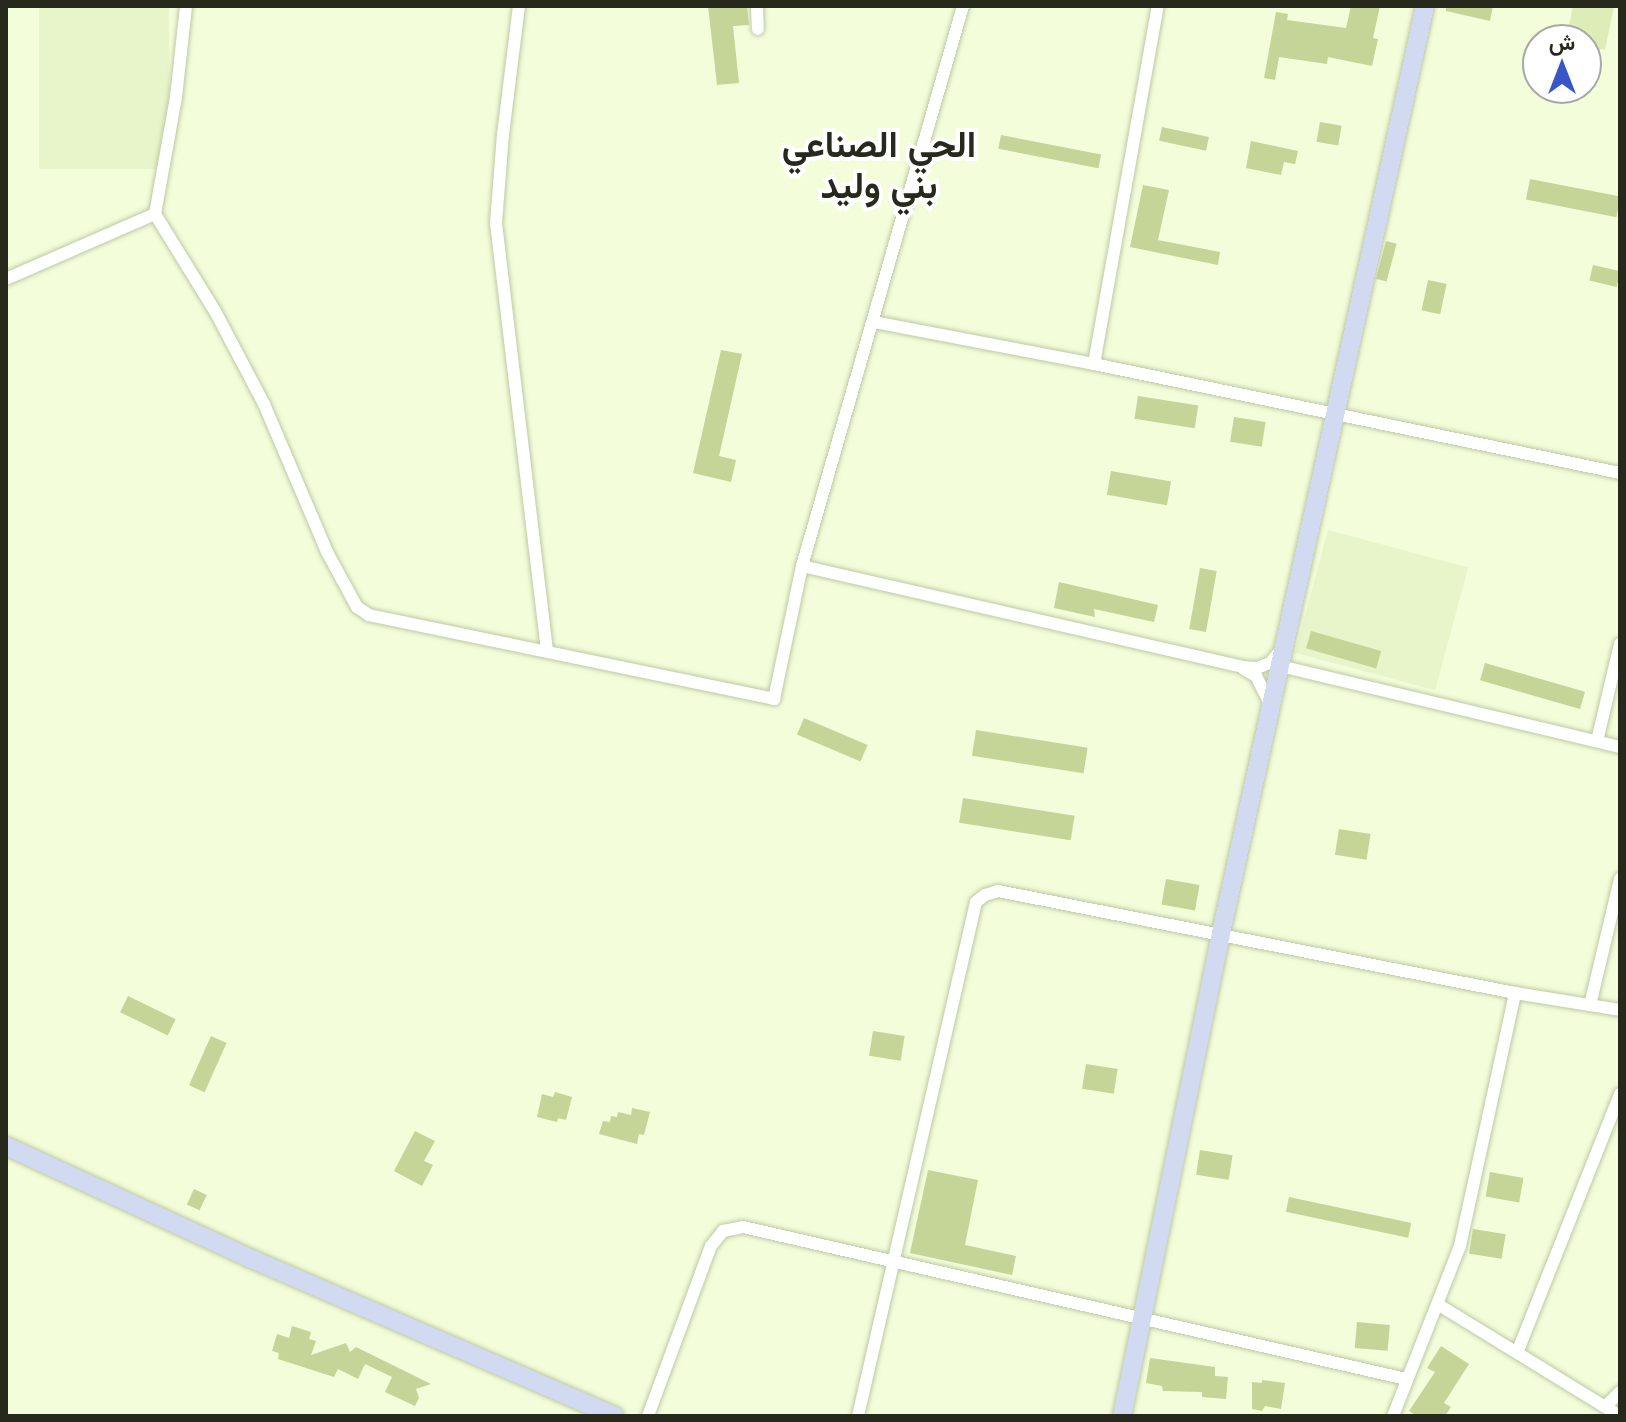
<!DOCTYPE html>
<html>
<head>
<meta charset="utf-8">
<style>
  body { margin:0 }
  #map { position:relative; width:1626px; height:1422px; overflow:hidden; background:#f3fdd9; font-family:Mulish,Vazirmatn,sans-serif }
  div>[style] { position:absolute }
  .built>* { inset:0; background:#e8f4c9; transform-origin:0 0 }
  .green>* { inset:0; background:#deecb7 }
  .building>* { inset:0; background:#c5d497; transform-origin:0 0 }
  .roads { filter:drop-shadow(0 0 2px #bfc8a6) drop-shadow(0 0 2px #bfc8a6) }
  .street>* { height:12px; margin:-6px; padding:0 6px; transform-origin:6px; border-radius:6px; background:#fff }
  .secondary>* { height:18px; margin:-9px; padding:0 9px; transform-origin:9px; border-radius:9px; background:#d2daf2 }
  span { translate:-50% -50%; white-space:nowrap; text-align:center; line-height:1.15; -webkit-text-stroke:8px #fff; paint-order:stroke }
  .district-label { font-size:36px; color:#26291c; font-weight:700 }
  .frame { position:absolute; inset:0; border:8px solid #26291c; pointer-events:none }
  .north { position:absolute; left:1522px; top:24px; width:80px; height:80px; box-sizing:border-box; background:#fff; border:2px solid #a8a9a4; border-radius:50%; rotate:0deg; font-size:22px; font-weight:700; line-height:32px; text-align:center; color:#26291c }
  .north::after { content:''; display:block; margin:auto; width:28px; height:36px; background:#3756c7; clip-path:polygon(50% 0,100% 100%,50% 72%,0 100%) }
</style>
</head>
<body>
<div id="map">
  <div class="built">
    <div style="left:39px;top:6px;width:130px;height:163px"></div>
    <div style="left:1328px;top:530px;width:145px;height:127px;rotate:15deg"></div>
  </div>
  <div class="green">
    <div style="clip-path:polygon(1573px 6px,1614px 6px,1605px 50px,1586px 46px,1586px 40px,1566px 40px)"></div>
  </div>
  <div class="building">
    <div style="clip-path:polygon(708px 6px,747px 6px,749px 25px,733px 26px,739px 83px,717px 85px)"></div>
    <div style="clip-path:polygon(1351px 6px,1380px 6px,1373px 38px,1378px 39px,1372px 66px,1328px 57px,1327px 64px,1279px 57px,1275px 80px,1264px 78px,1276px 12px,1288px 14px,1287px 20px,1346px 28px)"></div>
    <div style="clip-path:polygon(1446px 6px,1493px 6px,1490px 21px,1446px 11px)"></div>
    <div style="left:1320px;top:122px;width:22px;height:20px;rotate:10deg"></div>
    <div style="left:1162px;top:127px;width:48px;height:14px;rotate:12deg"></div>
    <div style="left:1001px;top:135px;width:102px;height:14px;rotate:11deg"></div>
    <div style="clip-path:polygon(1251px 141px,1298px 151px,1295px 164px,1284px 162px,1281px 175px,1246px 168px)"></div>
    <div style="left:1530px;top:179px;width:92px;height:21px;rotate:11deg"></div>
    <div style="clip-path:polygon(1143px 185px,1169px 190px,1158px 240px,1220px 252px,1218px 265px,1130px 247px)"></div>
    <div style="left:1386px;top:241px;width:11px;height:39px;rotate:15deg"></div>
    <div style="left:1593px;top:265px;width:28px;height:16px;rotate:13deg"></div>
    <div style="left:1428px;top:280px;width:19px;height:31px;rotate:12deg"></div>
    <div style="clip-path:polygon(721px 350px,742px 354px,719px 456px,736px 460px,731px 482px,693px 473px)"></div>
    <div style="left:1138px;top:396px;width:61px;height:23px;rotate:9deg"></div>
    <div style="left:1234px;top:417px;width:32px;height:25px;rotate:9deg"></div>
    <div style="left:1111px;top:471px;width:61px;height:24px;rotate:10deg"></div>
    <div style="left:1200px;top:568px;width:17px;height:62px;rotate:10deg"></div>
    <div style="clip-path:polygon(1059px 582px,1158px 605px,1154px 622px,1094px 609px,1095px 617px,1054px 608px)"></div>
    <div style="left:1311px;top:631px;width:73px;height:18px;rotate:16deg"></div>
    <div style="left:1485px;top:663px;width:104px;height:18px;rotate:16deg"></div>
    <div style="left:804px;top:718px;width:69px;height:18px;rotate:23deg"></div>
    <div style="left:976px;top:730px;width:113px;height:26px;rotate:9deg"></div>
    <div style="left:963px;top:798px;width:113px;height:25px;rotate:9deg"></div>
    <div style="left:1339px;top:829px;width:32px;height:26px;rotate:9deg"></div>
    <div style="left:1166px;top:879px;width:34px;height:26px;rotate:10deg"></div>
    <div style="left:128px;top:996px;width:53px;height:18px;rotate:26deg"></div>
    <div style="left:873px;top:1031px;width:32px;height:25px;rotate:9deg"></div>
    <div style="left:211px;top:1036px;width:17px;height:54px;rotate:24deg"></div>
    <div style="left:1086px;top:1064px;width:32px;height:25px;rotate:9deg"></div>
    <div style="clip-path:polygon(555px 1092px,572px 1097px,566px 1120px,558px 1118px,557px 1122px,537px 1117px,542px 1094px,553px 1097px)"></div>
    <div style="clip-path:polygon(632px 1108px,650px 1112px,644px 1135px,639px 1134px,637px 1144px,599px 1134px,603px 1121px,610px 1122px,611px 1116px,617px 1117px,618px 1112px,631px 1115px)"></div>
    <div style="clip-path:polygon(415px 1131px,435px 1141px,424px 1161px,433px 1165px,422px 1186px,394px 1171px)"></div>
    <div style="left:1200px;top:1150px;width:33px;height:25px;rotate:9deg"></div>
    <div style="clip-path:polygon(928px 1170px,978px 1180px,965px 1245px,1016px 1256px,1012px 1275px,910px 1253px)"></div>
    <div style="left:1490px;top:1172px;width:34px;height:25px;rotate:10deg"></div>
    <div style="left:194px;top:1189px;width:14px;height:17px;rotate:25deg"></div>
    <div style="left:1289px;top:1197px;width:125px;height:15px;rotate:12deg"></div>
    <div style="left:1473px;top:1229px;width:33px;height:25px;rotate:9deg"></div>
    <div style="left:1357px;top:1322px;width:33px;height:26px;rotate:5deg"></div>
    <div style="clip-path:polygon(292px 1326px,311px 1332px,309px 1339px,316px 1341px,311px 1355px,346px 1343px,350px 1352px,356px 1347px,431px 1384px,416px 1389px,419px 1398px,415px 1406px,385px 1392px,392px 1377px,365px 1364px,358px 1379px,338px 1369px,334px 1377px,278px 1359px,279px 1353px,272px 1351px,277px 1334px,289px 1338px)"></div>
    <div style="clip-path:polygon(1441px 1346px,1469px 1364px,1444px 1403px,1451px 1407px,1445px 1416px,1417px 1416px,1409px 1411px,1435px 1372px,1427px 1368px)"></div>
    <div style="clip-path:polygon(1150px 1358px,1215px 1367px,1215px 1376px,1228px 1377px,1226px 1399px,1202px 1397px,1202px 1392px,1163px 1391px,1162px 1386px,1146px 1383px)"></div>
    <div style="clip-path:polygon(1262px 1380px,1285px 1383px,1281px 1409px,1265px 1406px,1262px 1411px,1252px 1409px,1252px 1382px,1262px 1383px)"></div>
  </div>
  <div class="roads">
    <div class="street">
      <div style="left:519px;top:6px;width:129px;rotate:97.1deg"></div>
      <div style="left:503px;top:134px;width:89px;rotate:94.5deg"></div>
      <div style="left:496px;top:223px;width:431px;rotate:83.2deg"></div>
      <div style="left:757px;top:6px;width:23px;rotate:88deg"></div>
      <div style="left:155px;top:214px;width:114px;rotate:58.3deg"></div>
      <div style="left:215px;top:311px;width:105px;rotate:62.2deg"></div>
      <div style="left:264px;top:404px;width:161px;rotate:66.9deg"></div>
      <div style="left:327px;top:552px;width:63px;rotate:61.4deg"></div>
      <div style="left:357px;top:607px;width:14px;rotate:34deg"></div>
      <div style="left:369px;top:615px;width:414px;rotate:11.7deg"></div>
      <div style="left:774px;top:699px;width:136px;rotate:-78.1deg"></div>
      <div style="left:802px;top:566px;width:583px;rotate:-73.96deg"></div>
      <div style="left:6px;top:279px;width:163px;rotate:-23.6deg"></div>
      <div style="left:155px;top:214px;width:119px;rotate:-79.8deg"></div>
      <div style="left:176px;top:97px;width:92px;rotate:-83.7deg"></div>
      <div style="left:874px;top:322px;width:224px;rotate:10.8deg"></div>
      <div style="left:1094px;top:364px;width:537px;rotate:11.71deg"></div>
      <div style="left:1094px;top:364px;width:364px;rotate:-79.9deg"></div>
      <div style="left:802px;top:566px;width:451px;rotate:12.9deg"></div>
      <div style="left:1242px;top:667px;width:15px;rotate:4deg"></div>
      <div style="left:1257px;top:668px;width:14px;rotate:-21deg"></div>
      <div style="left:1270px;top:663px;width:17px;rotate:-50deg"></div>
      <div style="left:1280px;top:666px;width:350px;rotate:13.4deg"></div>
      <div style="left:1244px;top:669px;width:14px;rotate:30deg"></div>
      <div style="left:1256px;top:676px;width:31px;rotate:63deg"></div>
      <div style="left:1597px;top:741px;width:100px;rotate:-76.7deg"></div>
      <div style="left:1590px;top:1005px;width:130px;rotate:-76.6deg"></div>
      <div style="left:1439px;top:1305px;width:212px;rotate:31.5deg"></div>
      <div style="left:1517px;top:1353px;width:279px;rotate:-68.3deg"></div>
      <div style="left:1606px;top:1406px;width:20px;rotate:-45deg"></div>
      <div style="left:648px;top:1416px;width:181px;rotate:-69.7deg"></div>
      <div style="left:711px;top:1246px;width:19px;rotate:-51deg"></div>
      <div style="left:723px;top:1231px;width:20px;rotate:-11deg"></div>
      <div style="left:743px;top:1227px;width:680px;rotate:12.91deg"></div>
      <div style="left:858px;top:1416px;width:527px;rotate:-77.07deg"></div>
      <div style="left:976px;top:902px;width:11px;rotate:-38deg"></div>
      <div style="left:985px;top:895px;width:14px;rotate:-17deg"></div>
      <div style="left:998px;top:891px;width:527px;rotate:11.16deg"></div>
      <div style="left:1515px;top:993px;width:106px;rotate:9.2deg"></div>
      <div style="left:1393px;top:1416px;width:183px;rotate:-68.5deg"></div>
      <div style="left:1460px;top:1246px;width:259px;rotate:-77.7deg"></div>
    </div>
    <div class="secondary">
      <div style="left:6px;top:1146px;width:271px;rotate:24.7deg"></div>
      <div style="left:252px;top:1259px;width:395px;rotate:23.4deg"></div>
      <div style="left:1122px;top:1416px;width:493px;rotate:-78.4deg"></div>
      <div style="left:1221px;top:933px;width:949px;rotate:-77.59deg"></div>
    </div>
  </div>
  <div class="district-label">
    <span style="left:879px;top:164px">الحي الصناعي<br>بني وليد</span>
  </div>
  <div class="frame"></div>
  <div class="north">ش</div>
</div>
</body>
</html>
